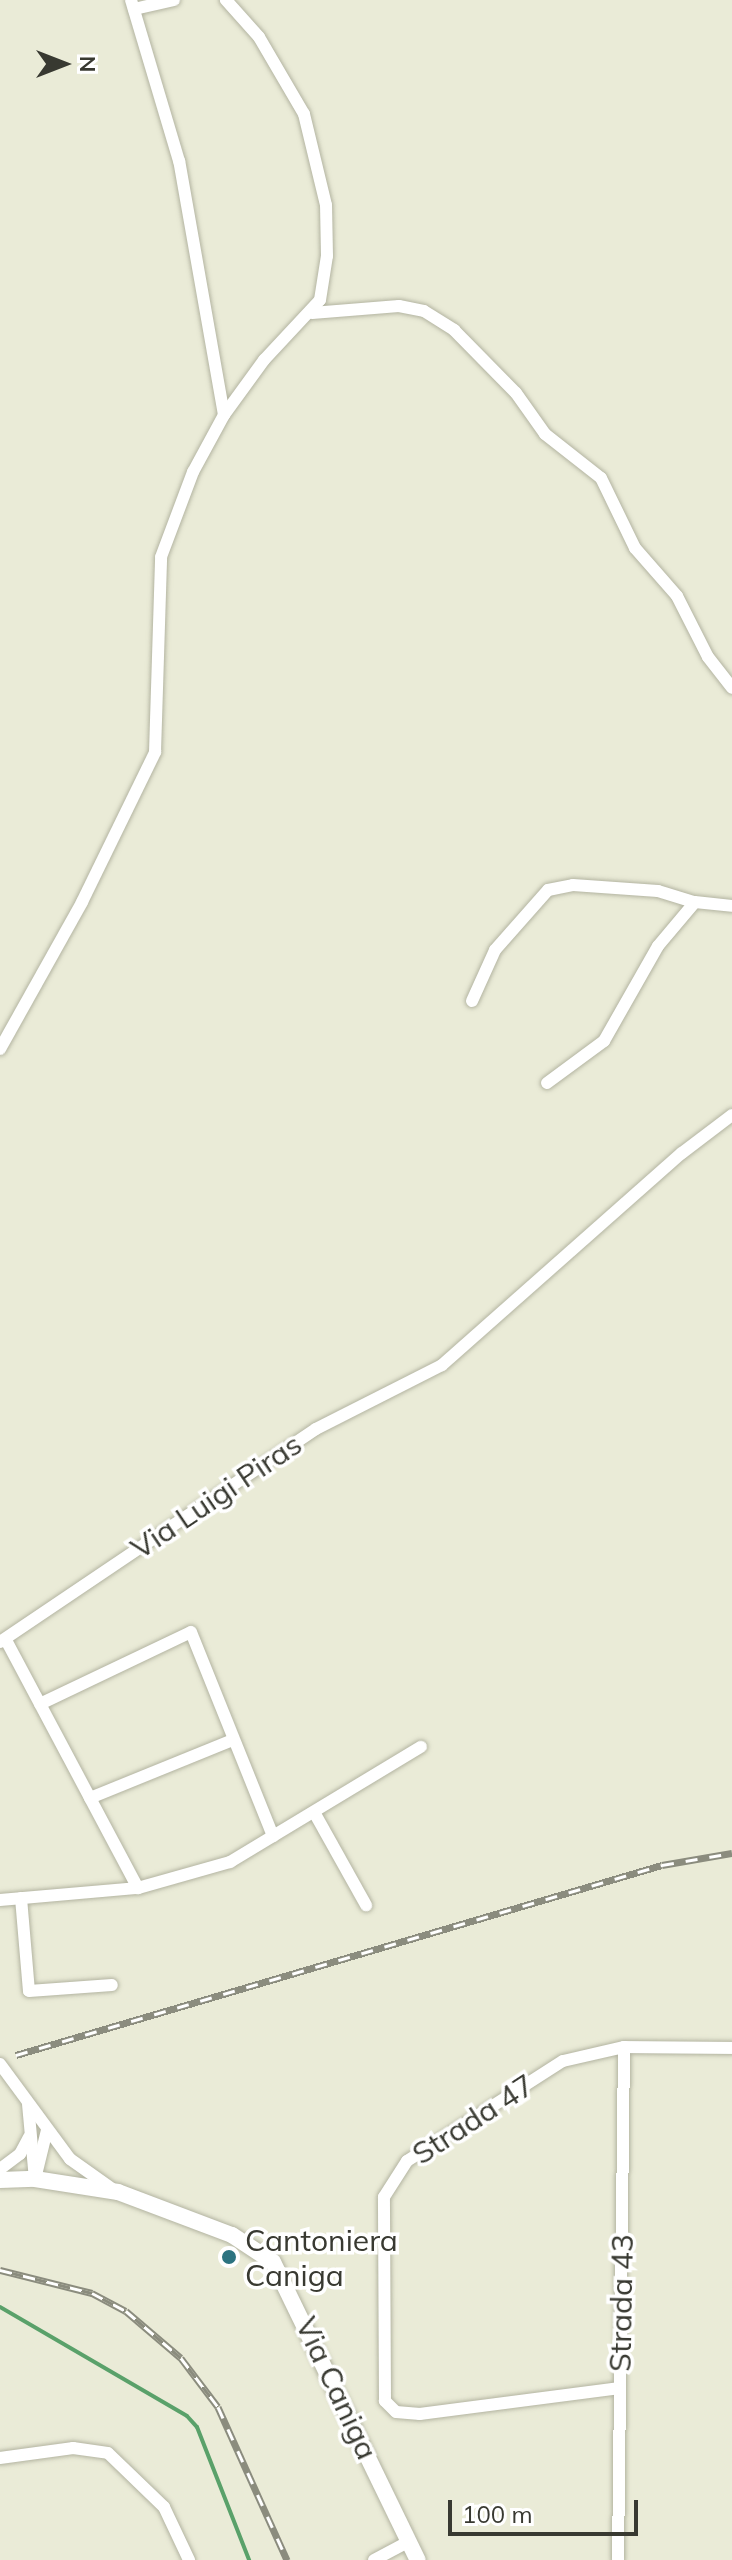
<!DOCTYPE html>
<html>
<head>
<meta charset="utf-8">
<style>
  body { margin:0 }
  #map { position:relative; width:732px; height:2560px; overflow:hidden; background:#eaebd7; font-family:Mulish,sans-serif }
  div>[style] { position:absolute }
  .stream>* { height:4px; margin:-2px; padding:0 2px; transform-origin:2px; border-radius:2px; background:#5aa16a }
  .roads { filter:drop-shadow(0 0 2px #b3b4a1) drop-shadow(0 0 2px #b3b4a1) }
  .street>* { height:12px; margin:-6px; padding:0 6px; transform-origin:6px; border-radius:6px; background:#fff }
  .secondary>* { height:16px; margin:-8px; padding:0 8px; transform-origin:8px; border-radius:8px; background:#fff }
  .rail>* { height:7px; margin-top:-3.5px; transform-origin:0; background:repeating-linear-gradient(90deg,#fff 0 12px,#8b8c7e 0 24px); box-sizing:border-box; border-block:2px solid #8b8c7e }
  .dots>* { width:22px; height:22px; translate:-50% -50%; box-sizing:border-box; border:4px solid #fff; border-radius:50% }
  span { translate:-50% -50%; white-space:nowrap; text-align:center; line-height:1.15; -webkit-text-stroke:7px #fff; paint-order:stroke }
  .street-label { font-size:30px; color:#383931 }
  .poi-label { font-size:30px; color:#383931 }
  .left { translate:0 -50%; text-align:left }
  .north { position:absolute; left:24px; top:24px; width:80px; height:80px; -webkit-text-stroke:6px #fff; paint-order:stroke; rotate:90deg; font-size:22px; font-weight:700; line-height:32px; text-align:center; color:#383931 }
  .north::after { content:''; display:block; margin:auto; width:28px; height:36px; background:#383931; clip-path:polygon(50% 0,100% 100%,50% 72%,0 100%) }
  .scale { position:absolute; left:448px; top:2500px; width:190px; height:36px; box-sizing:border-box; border:4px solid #383931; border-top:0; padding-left:10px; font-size:24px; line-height:28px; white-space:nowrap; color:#383931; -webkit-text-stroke:6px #fff; paint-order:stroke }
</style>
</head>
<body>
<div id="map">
  <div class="stream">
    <div style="left:0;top:2307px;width:216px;rotate:30.2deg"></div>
    <div style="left:187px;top:2416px;width:15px;rotate:48deg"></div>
    <div style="left:197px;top:2427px;width:143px;rotate:68.6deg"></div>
  </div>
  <div class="roads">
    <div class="street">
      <div style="left:134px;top:9px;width:41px;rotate:-12.7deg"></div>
      <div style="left:312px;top:313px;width:87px;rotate:-4.6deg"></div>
      <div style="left:399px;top:306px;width:25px;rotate:11deg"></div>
      <div style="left:424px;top:311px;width:36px;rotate:32deg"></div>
      <div style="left:454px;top:330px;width:88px;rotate:45.5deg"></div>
      <div style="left:516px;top:393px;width:50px;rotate:54.7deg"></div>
      <div style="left:545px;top:434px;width:71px;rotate:38.2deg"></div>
      <div style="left:601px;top:478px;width:78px;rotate:64.1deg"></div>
      <div style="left:635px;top:548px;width:64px;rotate:48.8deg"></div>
      <div style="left:677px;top:596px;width:68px;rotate:63.1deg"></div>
      <div style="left:708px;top:657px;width:39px;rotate:52deg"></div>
      <div style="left:224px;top:415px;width:68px;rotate:-54deg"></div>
      <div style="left:264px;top:360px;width:82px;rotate:-47deg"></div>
      <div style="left:320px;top:300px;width:45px;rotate:-81deg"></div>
      <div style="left:327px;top:256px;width:51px;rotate:-91.1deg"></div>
      <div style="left:326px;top:205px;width:94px;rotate:-103.6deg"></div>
      <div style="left:304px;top:114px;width:89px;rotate:-120.3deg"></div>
      <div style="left:259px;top:37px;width:50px;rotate:-131.7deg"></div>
      <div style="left:472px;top:1001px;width:56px;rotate:-65.7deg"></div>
      <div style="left:495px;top:950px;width:80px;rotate:-48.5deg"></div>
      <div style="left:548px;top:890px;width:25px;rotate:-11deg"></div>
      <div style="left:573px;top:885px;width:85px;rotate:4deg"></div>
      <div style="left:658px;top:891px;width:39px;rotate:17deg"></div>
      <div style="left:0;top:1049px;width:168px;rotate:-60.8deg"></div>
      <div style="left:82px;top:902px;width:167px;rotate:-64deg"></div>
      <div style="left:155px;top:752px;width:195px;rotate:-88.2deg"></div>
      <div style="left:161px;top:557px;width:91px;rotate:-69.4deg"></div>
      <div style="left:193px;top:472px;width:65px;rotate:-61.5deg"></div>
      <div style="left:224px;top:415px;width:258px;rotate:-100deg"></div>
      <div style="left:179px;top:161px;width:168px;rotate:-106.6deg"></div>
      <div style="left:547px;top:1083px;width:71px;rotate:-36.4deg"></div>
      <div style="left:604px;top:1041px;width:109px;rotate:-60.4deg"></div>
      <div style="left:658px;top:946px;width:57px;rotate:-49.9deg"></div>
      <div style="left:695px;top:902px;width:37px;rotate:6deg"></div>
      <div style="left:6px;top:1640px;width:281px;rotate:62deg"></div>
      <div style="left:0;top:1642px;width:381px;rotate:-34deg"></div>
      <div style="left:316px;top:1429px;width:141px;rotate:-26.9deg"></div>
      <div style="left:442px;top:1365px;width:320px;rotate:-41.5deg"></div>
      <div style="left:682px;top:1153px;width:63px;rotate:-37.2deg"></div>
      <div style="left:40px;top:1704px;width:167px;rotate:-25.5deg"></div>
      <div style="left:191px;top:1632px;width:220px;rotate:68.1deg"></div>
      <div style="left:90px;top:1798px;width:154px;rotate:-22.1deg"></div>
      <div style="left:314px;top:1812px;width:107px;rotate:60.8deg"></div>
      <div style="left:21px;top:1898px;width:93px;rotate:85.1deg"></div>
      <div style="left:29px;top:1991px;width:83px;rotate:-4.1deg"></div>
      <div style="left:0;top:1900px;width:139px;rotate:-5deg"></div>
      <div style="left:138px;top:1888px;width:96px;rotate:-15.8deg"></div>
      <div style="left:230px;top:1862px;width:223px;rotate:-31.1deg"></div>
      <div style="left:0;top:2064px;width:118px;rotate:53.6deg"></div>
      <div style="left:70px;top:2159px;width:50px;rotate:35.3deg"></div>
      <div style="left:28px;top:2104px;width:75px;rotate:84.7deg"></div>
      <div style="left:0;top:2169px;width:25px;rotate:-37deg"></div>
      <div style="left:20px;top:2154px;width:19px;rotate:-62deg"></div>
      <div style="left:35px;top:2179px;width:50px;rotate:-76.2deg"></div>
      <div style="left:620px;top:2388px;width:202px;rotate:172.6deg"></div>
      <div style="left:420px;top:2414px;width:24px;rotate:-175deg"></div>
      <div style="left:396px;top:2412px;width:16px;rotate:-135deg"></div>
      <div style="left:385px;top:2401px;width:204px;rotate:-90.3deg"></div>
      <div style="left:384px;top:2197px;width:43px;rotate:-57.4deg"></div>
      <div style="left:407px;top:2161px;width:185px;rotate:-32.7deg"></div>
      <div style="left:563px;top:2061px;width:63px;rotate:-12.9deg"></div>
      <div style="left:624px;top:2047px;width:108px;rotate:0.5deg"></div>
      <div style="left:0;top:2458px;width:74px;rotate:-7.8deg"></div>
      <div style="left:73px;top:2448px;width:35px;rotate:8deg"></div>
      <div style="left:108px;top:2453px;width:78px;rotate:44deg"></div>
      <div style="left:164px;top:2507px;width:59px;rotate:64.7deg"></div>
      <div style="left:374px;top:2560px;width:40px;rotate:-28deg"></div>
      <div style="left:618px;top:2560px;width:513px;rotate:-89.33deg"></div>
    </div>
    <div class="secondary">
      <div style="left:0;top:2180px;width:35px;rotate:-2deg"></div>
      <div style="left:35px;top:2179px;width:84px;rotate:8.9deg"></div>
      <div style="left:118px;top:2192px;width:122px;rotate:20.7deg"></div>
      <div style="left:232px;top:2235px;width:49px;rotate:33.4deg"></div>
      <div style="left:273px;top:2262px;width:331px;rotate:64.1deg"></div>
    </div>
  </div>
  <div class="rail">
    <div style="left:16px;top:2055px;width:673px;rotate:-16.39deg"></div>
    <div style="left:662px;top:1865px;width:71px;rotate:-9.7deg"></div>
    <div style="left:0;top:2270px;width:95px;rotate:14deg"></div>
    <div style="left:92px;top:2293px;width:38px;rotate:28deg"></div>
    <div style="left:126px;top:2311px;width:72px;rotate:40.5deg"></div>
    <div style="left:181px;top:2358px;width:61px;rotate:52.9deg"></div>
    <div style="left:218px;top:2407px;width:168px;rotate:65.7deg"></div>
  </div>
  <div class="dots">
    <div style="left:229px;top:2257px;background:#2c7380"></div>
  </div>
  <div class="street-label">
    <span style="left:216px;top:1496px;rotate:-34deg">Via Luigi Piras</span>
    <span style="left:473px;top:2119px;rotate:-33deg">Strada 47</span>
    <span style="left:621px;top:2303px;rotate:-89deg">Strada 43</span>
    <span style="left:337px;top:2388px;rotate:65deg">Via Caniga</span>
  </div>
  <div class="poi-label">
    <span class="left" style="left:245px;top:2257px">Cantoniera<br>Caniga</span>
  </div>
  <div class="north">N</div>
  <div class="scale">100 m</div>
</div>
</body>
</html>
